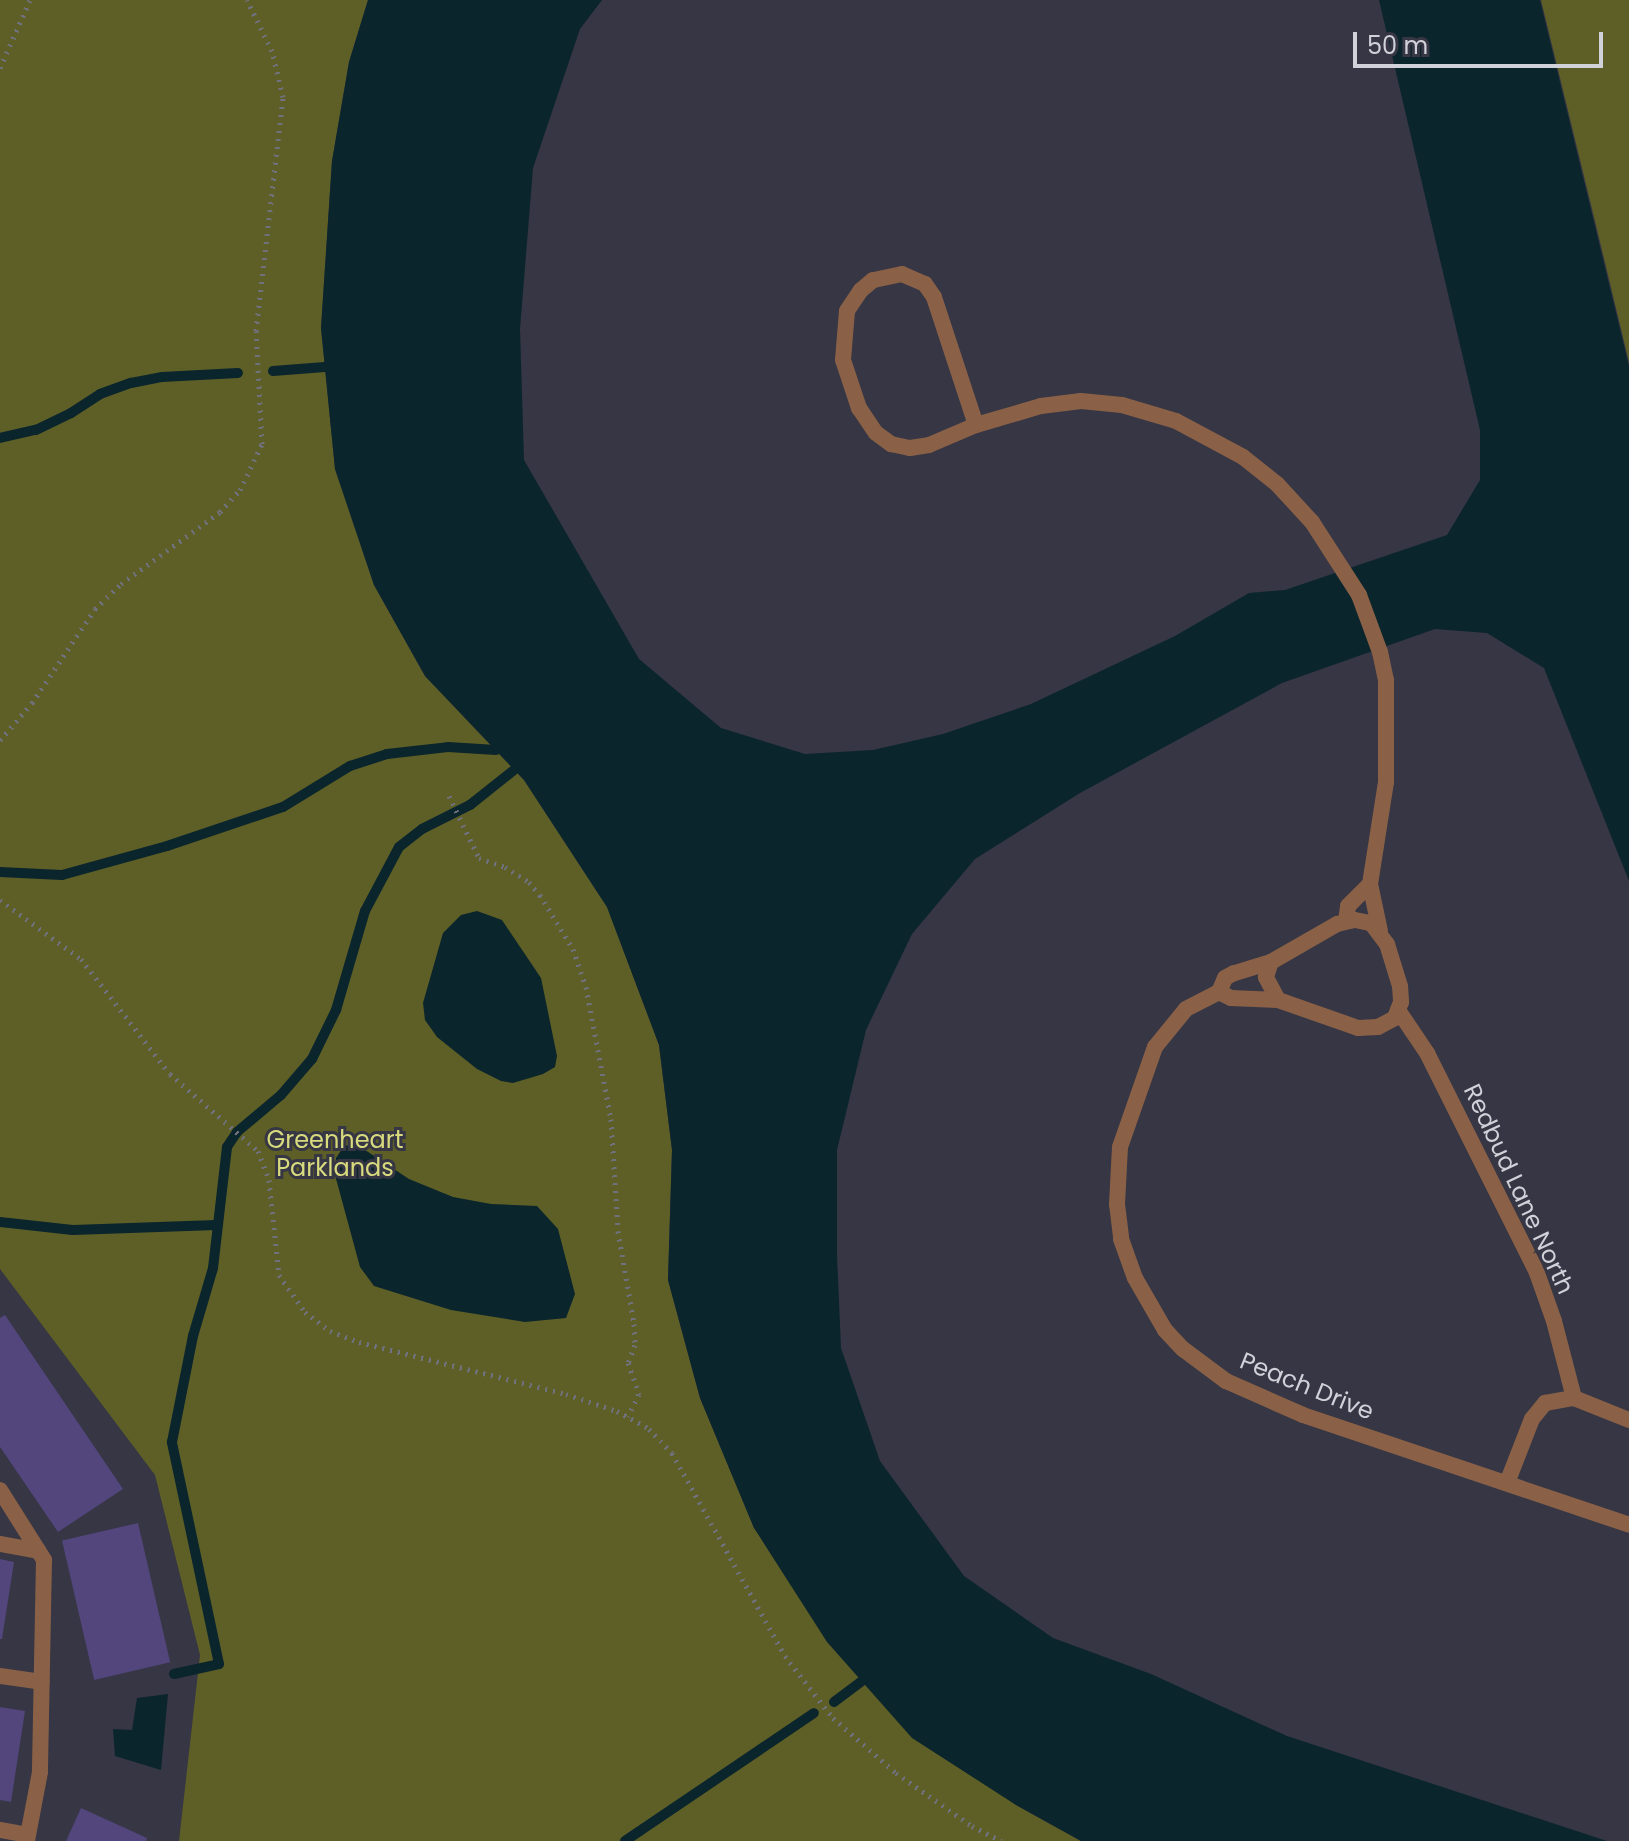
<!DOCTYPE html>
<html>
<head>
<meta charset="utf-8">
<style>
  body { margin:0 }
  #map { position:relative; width:1629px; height:1841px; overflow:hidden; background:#363644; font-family:Poppins,sans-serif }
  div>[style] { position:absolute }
  .green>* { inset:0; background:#5e5f26 }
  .water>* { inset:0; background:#0b252d }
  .stream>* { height:10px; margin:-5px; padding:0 5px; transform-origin:5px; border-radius:5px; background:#0b252d }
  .building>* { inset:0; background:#52467c; transform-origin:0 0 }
  .path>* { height:5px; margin-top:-2.5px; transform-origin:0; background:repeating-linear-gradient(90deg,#71717d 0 2px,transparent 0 8px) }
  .lane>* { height:16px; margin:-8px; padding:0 8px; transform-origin:8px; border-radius:8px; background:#8a6147 }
  .street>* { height:16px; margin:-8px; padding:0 8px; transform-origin:8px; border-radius:8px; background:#8a6147 }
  span { translate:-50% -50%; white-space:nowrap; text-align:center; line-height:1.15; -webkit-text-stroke:6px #363644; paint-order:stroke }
  .park-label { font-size:24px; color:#d8db7d }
  .street-label { font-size:24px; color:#d1d1da }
  .scale { position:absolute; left:1353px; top:32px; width:250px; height:36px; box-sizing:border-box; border:4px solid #d1d1da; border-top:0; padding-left:10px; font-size:24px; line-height:28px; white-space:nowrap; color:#d1d1da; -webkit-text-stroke:6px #363644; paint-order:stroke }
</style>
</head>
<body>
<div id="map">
  <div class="green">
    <div style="clip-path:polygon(0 0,368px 0,349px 62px,332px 161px,321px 328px,335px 469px,374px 585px,425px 676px,524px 780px,607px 907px,659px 1045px,672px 1150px,668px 1280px,700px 1398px,754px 1528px,1016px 1805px,1081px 1841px,179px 1841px,200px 1655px,155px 1475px,0 1269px)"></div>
    <div style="clip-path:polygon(1541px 0,1629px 0,1629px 362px,1595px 221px)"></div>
  </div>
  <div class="water">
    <div style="clip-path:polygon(368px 0,602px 0,580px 29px,533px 168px,520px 329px,524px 460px,639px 659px,721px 728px,805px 754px,873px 750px,943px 734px,1031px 704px,1175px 636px,1249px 593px,1285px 590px,1447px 535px,1480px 480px,1480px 430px,1379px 0,1540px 0,1629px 366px,1629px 881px,1544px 668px,1487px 633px,1435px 629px,1282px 683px,1080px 793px,975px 859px,912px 934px,866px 1030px,837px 1150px,837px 1255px,841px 1348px,880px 1461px,964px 1576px,1053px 1638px,1151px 1674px,1287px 1736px,1607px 1841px,1081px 1841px,1016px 1805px,912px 1738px,827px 1642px,754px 1528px,700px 1398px,668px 1280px,672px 1150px,659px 1045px,607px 907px,524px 780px,425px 676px,374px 585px,335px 469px,321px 328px,332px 161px,349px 62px)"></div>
    <div style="clip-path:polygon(477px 911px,502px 920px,541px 978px,557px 1056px,555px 1067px,543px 1074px,513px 1083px,501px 1081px,477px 1069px,437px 1037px,425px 1020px,423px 1003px,443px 933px,461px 915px)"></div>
    <div style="clip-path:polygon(356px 1144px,409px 1179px,453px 1197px,491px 1204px,537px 1206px,558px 1229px,575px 1294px,566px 1318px,525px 1322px,451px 1310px,374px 1286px,360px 1267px,335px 1175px,336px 1158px,344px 1146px)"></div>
    <div style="clip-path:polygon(168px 1694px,161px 1770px,115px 1756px,113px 1729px,132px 1730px,137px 1698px)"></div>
  </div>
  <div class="stream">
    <div style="left:273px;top:371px;width:52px;rotate:-4.4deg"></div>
    <div style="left:0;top:438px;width:37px;rotate:-13deg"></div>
    <div style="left:36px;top:430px;width:39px;rotate:-26deg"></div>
    <div style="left:71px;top:413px;width:35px;rotate:-33deg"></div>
    <div style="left:100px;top:394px;width:33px;rotate:-20deg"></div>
    <div style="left:131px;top:383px;width:32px;rotate:-11deg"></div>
    <div style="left:162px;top:377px;width:76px;rotate:-3deg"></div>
    <div style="left:0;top:872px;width:62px;rotate:2.8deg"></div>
    <div style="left:62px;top:875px;width:109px;rotate:-15.4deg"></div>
    <div style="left:167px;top:846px;width:122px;rotate:-18.6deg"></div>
    <div style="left:283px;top:807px;width:79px;rotate:-31.5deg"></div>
    <div style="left:350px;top:766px;width:39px;rotate:-18deg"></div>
    <div style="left:387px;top:754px;width:61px;rotate:-6.5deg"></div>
    <div style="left:448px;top:747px;width:48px;rotate:3.6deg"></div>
    <div style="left:0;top:1222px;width:73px;rotate:6.3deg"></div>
    <div style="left:73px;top:1230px;width:143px;rotate:-2deg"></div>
    <div style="left:174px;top:1674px;width:46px;rotate:-12.5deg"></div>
    <div style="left:219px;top:1664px;width:227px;rotate:-102deg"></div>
    <div style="left:172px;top:1442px;width:108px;rotate:-78.8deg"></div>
    <div style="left:193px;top:1336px;width:71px;rotate:-73.6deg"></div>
    <div style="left:213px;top:1268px;width:122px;rotate:-83.4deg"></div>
    <div style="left:227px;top:1147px;width:18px;rotate:-56deg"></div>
    <div style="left:237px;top:1132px;width:57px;rotate:-40.1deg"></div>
    <div style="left:281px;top:1095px;width:48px;rotate:-49.3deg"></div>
    <div style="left:312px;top:1059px;width:55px;rotate:-63.9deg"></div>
    <div style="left:336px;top:1010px;width:103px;rotate:-73.7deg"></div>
    <div style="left:365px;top:911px;width:72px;rotate:-62deg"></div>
    <div style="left:399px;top:847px;width:29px;rotate:-38deg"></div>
    <div style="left:422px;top:829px;width:54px;rotate:-26.6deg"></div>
    <div style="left:470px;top:805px;width:56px;rotate:-38.5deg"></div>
    <div style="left:834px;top:1702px;width:35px;rotate:-37deg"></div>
    <div style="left:625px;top:1841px;width:228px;rotate:-34.1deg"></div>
  </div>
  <div class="building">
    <div style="clip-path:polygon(5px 1315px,123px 1489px,58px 1532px,0 1447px,0 1318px)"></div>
    <div style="left:138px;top:1523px;width:143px;height:78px;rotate:77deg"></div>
    <div style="clip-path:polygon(0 1559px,14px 1562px,2px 1639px,0 1639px)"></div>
    <div style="clip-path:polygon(0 1707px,25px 1711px,11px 1802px,0 1800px)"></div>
    <div style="clip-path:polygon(81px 1808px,147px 1838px,146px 1841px,66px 1841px)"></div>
  </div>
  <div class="path">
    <div style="left:0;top:68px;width:74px;rotate:-66.2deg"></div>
    <div style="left:0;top:740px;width:49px;rotate:-49.1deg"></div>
    <div style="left:32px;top:703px;width:113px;rotate:-56.2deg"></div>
    <div style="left:95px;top:609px;width:36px;rotate:-44deg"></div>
    <div style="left:121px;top:584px;width:122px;rotate:-36deg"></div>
    <div style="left:220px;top:512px;width:30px;rotate:-48deg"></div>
    <div style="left:240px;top:490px;width:51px;rotate:-64.4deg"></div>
    <div style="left:262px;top:444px;width:113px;rotate:-93deg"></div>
    <div style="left:256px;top:331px;width:236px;rotate:-83.4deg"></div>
    <div style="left:283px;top:97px;width:47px;rotate:-103.4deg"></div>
    <div style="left:272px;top:51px;width:57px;rotate:-116.1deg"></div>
    <div style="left:449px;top:796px;width:69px;rotate:64.2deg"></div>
    <div style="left:479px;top:858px;width:28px;rotate:19deg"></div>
    <div style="left:505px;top:867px;width:28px;rotate:32deg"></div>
    <div style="left:529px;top:882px;width:17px;rotate:50deg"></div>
    <div style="left:540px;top:895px;width:63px;rotate:58.6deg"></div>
    <div style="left:573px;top:949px;width:40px;rotate:71.1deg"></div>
    <div style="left:586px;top:987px;width:134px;rotate:79.3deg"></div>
    <div style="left:611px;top:1119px;width:112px;rotate:86.4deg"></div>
    <div style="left:618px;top:1231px;width:94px;rotate:80.2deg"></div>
    <div style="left:634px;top:1324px;width:21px;rotate:87deg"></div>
    <div style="left:635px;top:1345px;width:19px;rotate:111deg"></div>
    <div style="left:628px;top:1363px;width:33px;rotate:70deg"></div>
    <div style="left:639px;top:1394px;width:25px;rotate:116deg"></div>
    <div style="left:0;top:900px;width:100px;rotate:36.1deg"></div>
    <div style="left:81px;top:959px;width:145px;rotate:52.3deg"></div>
    <div style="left:170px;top:1074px;width:117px;rotate:41.2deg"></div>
    <div style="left:258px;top:1151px;width:31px;rotate:69deg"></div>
    <div style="left:269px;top:1180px;width:96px;rotate:84deg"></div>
    <div style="left:279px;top:1275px;width:45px;rotate:54.9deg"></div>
    <div style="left:305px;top:1312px;width:31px;rotate:37deg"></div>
    <div style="left:330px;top:1331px;width:31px;rotate:21deg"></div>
    <div style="left:359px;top:1342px;width:213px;rotate:14.1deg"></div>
    <div style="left:566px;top:1394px;width:54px;rotate:18.4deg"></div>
    <div style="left:617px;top:1411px;width:37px;rotate:29deg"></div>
    <div style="left:649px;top:1429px;width:33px;rotate:46deg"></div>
    <div style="left:672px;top:1453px;width:232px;rotate:60.9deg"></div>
    <div style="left:785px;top:1656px;width:78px;rotate:52.3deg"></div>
    <div style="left:833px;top:1718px;width:84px;rotate:41.1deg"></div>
    <div style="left:896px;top:1773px;width:93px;rotate:34.9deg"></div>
    <div style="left:972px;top:1826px;width:33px;rotate:27deg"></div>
  </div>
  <div class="lane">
    <div style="left:0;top:1490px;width:83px;rotate:57.8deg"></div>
    <div style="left:44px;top:1560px;width:212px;rotate:91.1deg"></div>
    <div style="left:40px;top:1772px;width:70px;rotate:100.7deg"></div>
    <div style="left:0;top:1544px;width:39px;rotate:10deg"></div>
    <div style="left:0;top:1676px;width:42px;rotate:8.1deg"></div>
    <div style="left:0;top:1830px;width:28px;rotate:10deg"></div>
  </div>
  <div class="street">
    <div style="left:976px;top:425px;width:135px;rotate:-108.2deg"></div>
    <div style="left:934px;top:297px;width:16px;rotate:-125deg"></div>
    <div style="left:925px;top:284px;width:25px;rotate:-157deg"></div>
    <div style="left:902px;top:274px;width:30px;rotate:168deg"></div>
    <div style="left:873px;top:280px;width:16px;rotate:140deg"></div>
    <div style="left:861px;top:290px;width:25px;rotate:124deg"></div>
    <div style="left:847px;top:311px;width:49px;rotate:94.7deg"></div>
    <div style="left:843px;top:360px;width:51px;rotate:71.6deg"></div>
    <div style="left:859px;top:408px;width:30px;rotate:56deg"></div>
    <div style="left:876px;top:433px;width:19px;rotate:36deg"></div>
    <div style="left:891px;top:444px;width:19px;rotate:12deg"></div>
    <div style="left:910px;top:448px;width:19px;rotate:-9deg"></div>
    <div style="left:929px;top:445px;width:51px;rotate:-23.1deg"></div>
    <div style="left:976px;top:425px;width:68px;rotate:-16.3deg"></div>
    <div style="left:1041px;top:406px;width:40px;rotate:-7.1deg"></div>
    <div style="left:1081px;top:401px;width:41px;rotate:5.6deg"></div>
    <div style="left:1122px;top:405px;width:56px;rotate:16.5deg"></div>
    <div style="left:1176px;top:421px;width:76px;rotate:28.2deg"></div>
    <div style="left:1243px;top:457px;width:43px;rotate:38.5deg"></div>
    <div style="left:1277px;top:484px;width:52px;rotate:47.4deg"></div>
    <div style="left:1312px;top:522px;width:87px;rotate:57.2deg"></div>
    <div style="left:1359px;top:595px;width:61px;rotate:69.8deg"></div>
    <div style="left:1380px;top:652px;width:29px;rotate:78deg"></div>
    <div style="left:1386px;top:680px;width:102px;rotate:90deg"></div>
    <div style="left:1386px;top:782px;width:103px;rotate:98.9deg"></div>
    <div style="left:1355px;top:920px;width:16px;rotate:11deg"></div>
    <div style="left:1371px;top:923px;width:26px;rotate:53deg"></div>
    <div style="left:1387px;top:944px;width:44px;rotate:72.8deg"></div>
    <div style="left:1400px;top:986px;width:16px;rotate:86deg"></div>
    <div style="left:1401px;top:1002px;width:17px;rotate:111deg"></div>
    <div style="left:1395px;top:1018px;width:19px;rotate:152deg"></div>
    <div style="left:1378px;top:1027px;width:20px;rotate:177deg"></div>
    <div style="left:1358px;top:1028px;width:85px;rotate:-160.7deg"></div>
    <div style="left:1278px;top:1000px;width:26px;rotate:-118deg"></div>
    <div style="left:1266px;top:977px;width:16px;rotate:-72deg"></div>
    <div style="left:1271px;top:962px;width:76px;rotate:-29.9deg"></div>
    <div style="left:1337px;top:924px;width:18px;rotate:-13deg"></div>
    <div style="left:1346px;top:921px;width:15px;rotate:-82deg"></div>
    <div style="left:1348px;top:906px;width:31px;rotate:-45deg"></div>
    <div style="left:1370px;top:884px;width:48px;rotate:78deg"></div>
    <div style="left:1271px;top:962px;width:39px;rotate:163deg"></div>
    <div style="left:1234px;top:973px;width:10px;rotate:151deg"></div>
    <div style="left:1225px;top:978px;width:15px;rotate:113deg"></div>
    <div style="left:1219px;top:992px;width:13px;rotate:27deg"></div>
    <div style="left:1231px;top:998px;width:47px;rotate:2.4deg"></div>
    <div style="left:1219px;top:992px;width:37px;rotate:153deg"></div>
    <div style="left:1186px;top:1009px;width:49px;rotate:129.2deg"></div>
    <div style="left:1155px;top:1047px;width:106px;rotate:109.3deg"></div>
    <div style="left:1120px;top:1147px;width:57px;rotate:93deg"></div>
    <div style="left:1117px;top:1204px;width:35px;rotate:83deg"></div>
    <div style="left:1121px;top:1239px;width:41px;rotate:70.3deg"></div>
    <div style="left:1135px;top:1278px;width:60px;rotate:60deg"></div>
    <div style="left:1165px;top:1330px;width:26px;rotate:47deg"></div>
    <div style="left:1183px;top:1349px;width:54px;rotate:36.7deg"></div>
    <div style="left:1226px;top:1381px;width:84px;rotate:23.8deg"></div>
    <div style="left:1303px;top:1415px;width:344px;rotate:18.6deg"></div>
    <div style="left:1398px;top:1010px;width:52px;rotate:56deg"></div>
    <div style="left:1427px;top:1053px;width:246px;rotate:63.4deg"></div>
    <div style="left:1537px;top:1273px;width:51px;rotate:70.5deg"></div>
    <div style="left:1554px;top:1321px;width:80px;rotate:75.4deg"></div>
    <div style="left:1507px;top:1483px;width:69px;rotate:-68.7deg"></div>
    <div style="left:1532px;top:1419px;width:21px;rotate:-51deg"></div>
    <div style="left:1545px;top:1403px;width:29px;rotate:-10deg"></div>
    <div style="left:1574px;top:1398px;width:59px;rotate:21.8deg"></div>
  </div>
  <div class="park-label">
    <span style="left:335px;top:1154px">Greenheart<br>Parklands</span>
  </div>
  <div class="street-label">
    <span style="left:1519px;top:1189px;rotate:65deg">Redbud Lane North</span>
    <span style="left:1307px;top:1386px;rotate:22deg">Peach Drive</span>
  </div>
  <div class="scale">50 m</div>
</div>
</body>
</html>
